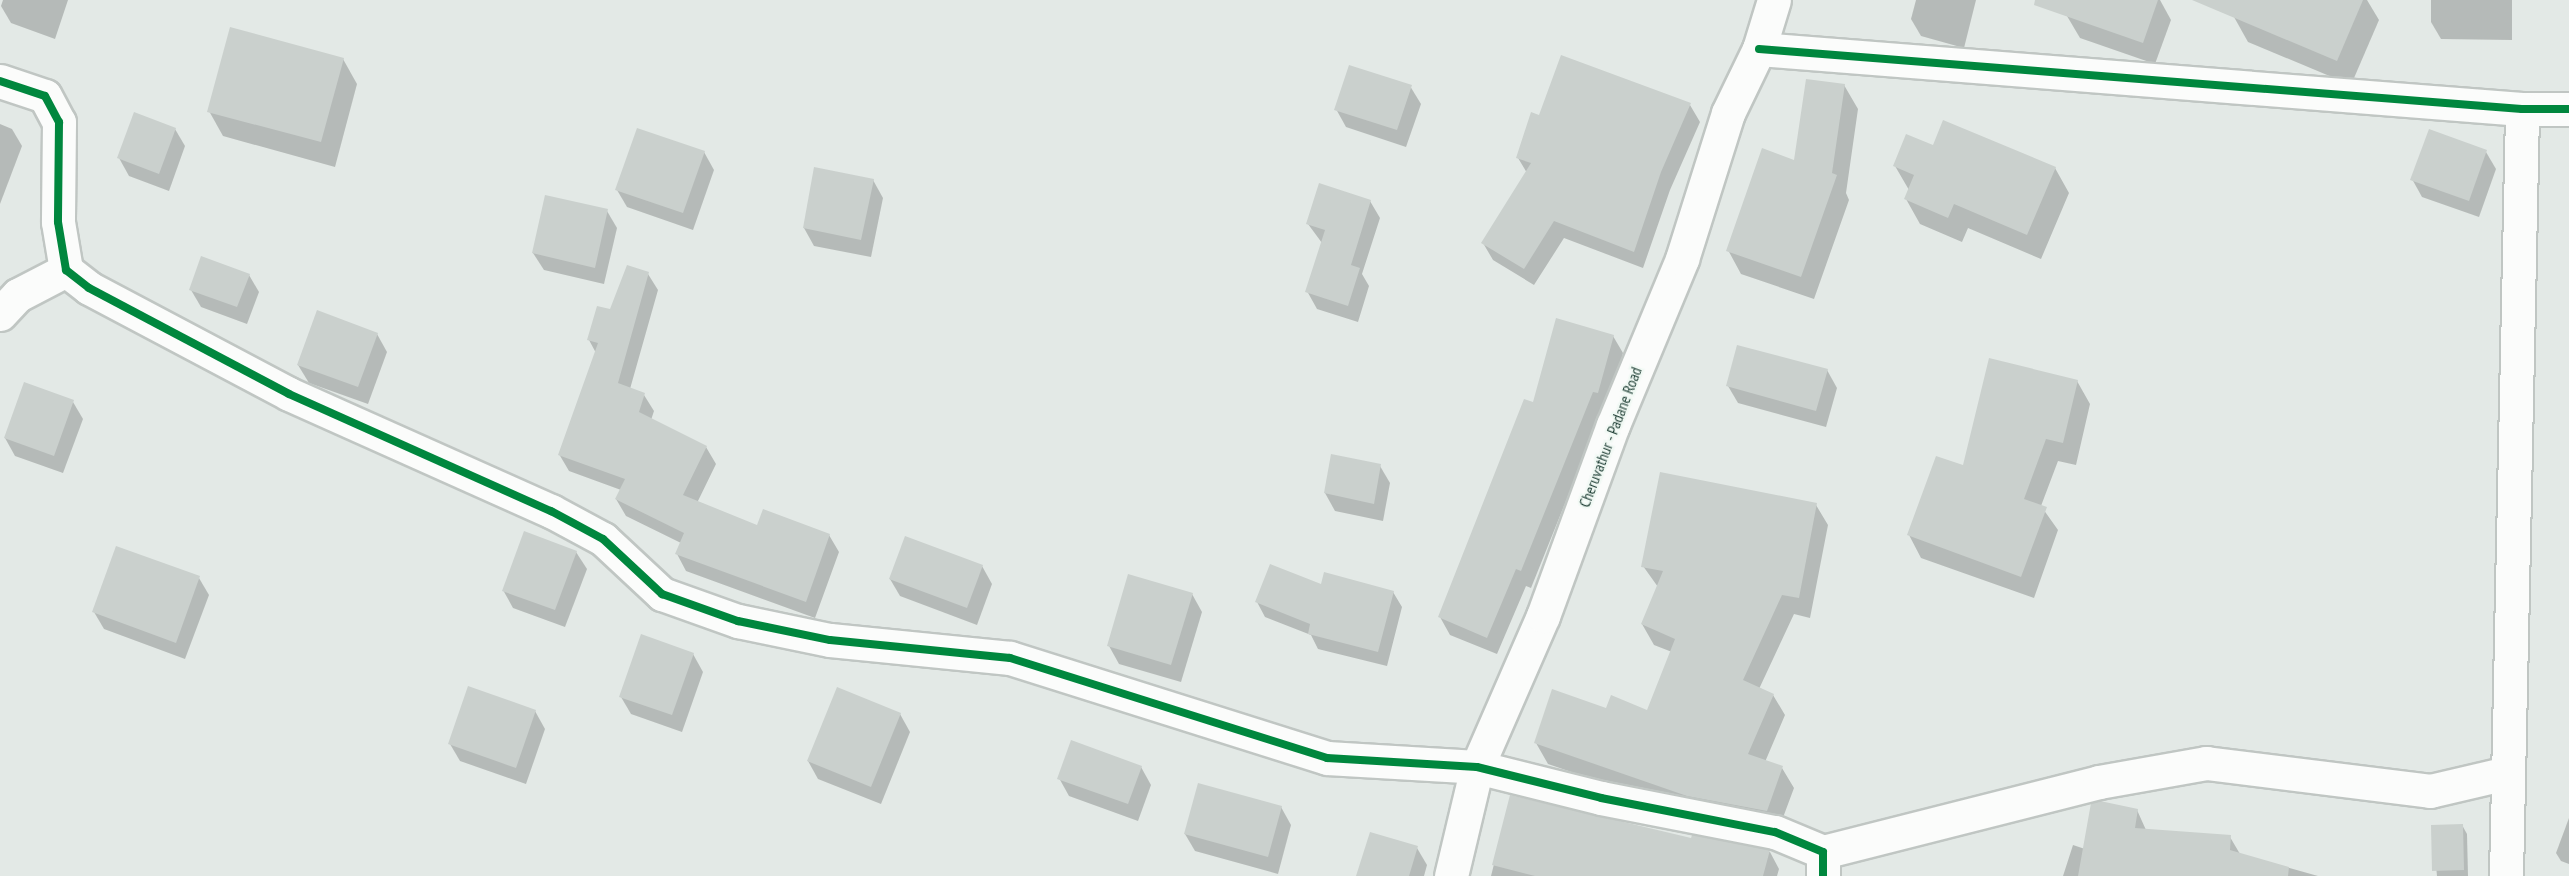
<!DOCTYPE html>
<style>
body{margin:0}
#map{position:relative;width:2569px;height:876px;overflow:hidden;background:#e3e9e6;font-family:"PT Sans Narrow",sans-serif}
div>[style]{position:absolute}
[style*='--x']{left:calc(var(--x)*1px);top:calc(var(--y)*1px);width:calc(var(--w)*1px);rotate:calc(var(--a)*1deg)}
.shadow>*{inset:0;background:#0003}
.building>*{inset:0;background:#cad0cd}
.roads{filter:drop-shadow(2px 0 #c0c6c3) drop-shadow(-2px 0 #c0c6c3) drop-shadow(0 2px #c0c6c3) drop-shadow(0 -2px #c0c6c3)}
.street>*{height:33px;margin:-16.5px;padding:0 16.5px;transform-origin:16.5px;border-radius:16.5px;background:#fbfcfb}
.secondary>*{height:33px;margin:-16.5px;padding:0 16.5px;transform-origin:16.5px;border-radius:16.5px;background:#fbfcfb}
.cycleway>*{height:8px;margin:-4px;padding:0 4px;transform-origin:4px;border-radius:4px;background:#00873e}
span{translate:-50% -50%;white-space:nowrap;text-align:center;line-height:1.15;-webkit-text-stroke:4.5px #f1f9f4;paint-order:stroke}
.street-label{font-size:16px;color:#1f3f35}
</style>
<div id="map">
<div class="shadow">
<div style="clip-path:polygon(3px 0,68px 0,55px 39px,11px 23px,1px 6px)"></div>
<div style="clip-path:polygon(1916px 0,1976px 0,1964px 48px,1921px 36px,1911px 19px)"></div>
<div style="clip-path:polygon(2073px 0,2160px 0,2171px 20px,2155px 64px,2080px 38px,2067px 16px)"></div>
<div style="clip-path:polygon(2241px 0,2367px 0,2379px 20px,2351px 85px,2248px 42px,2234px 17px)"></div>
<div style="clip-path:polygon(2431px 0,2512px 0,2512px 40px,2441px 39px,2431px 22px)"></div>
<div style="clip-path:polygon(343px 59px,357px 84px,335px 167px,223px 136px,209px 111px)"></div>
<div style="clip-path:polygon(1844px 85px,1858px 109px,1846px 193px,1849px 200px,1814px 299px,1741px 274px,1728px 250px,1796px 162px)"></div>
<div style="clip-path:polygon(1410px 86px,1421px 104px,1406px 147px,1346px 127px,1336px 109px)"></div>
<div style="clip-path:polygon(1690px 105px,1700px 122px,1670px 190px,1643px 268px,1564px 238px,1534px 285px,1493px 260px,1483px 243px,1527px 173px,1518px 158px,1540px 117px)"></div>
<div style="clip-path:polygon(0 124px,12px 129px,22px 146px,0 204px)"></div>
<div style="clip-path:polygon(175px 129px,185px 146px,169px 191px,129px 176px,119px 158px)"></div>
<div style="clip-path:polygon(1933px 147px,2055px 168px,2069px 193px,2041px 259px,1968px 228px,1962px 242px,1920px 224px,1906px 199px,1909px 190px,1895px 166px)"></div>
<div style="clip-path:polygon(704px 152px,714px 170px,693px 230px,627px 207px,617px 190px)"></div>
<div style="clip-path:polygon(2486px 152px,2496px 169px,2479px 217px,2422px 197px,2412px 179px)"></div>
<div style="clip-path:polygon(873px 180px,883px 198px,871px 257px,814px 246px,804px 228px)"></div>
<div style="clip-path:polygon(1370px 201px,1380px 218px,1362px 274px,1369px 286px,1358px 322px,1317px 309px,1307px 291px,1322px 243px,1308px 224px)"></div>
<div style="clip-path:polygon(607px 211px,617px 228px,604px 284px,544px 270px,533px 253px)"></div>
<div style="clip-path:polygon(648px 274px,658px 290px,630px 389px,644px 395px,654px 411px,651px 420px,706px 447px,716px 464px,697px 503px,758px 527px,829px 535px,839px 552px,815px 618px,686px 571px,677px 554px,681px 543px,626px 516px,616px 499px,621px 490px,569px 471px,559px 454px,596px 353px,589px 340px)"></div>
<div style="clip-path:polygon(249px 275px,259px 292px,247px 324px,201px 307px,191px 290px)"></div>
<div style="clip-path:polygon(377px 334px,387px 352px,368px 404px,309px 383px,298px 365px)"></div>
<div style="clip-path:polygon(1613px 336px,1623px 353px,1608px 410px,1603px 409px,1531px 588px,1526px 586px,1497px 654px,1450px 635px,1440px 617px,1534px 404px)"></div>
<div style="clip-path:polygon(1827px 370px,1837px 388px,1826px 427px,1738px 403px,1728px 386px)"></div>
<div style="clip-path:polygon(2077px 381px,2090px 404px,2076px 465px,2058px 461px,2041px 506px,2058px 530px,2034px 598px,1921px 558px,1909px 535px)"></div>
<div style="clip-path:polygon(73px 402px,83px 419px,63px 473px,15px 456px,5px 438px)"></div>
<div style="clip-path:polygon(1380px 466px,1390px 483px,1383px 521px,1335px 511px,1325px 493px)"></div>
<div style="clip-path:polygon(1816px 505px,1828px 525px,1810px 618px,1794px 614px,1759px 689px,1773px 695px,1785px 715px,1765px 762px,1782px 768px,1794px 788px,1778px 831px,1700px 816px,1548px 764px,1536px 743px,1607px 710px,1647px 712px,1672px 652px,1654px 645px,1642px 624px,1658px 587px,1643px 566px)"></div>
<div style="clip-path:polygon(576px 552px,587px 569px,565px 627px,513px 608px,503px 590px)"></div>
<div style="clip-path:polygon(982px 566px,992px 584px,977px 625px,900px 596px,890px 579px)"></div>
<div style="clip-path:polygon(199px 578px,209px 595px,185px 659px,104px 629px,94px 612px)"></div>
<div style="clip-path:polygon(1322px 586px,1393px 592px,1402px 607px,1387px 666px,1318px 649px,1311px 635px,1265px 617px,1257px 602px)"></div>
<div style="clip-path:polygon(1192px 594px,1202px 612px,1181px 682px,1119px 664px,1109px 646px)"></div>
<div style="clip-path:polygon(693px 654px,703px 672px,682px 732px,631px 714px,621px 697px)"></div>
<div style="clip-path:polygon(535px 711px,545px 729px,526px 784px,460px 761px,450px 744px)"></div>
<div style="clip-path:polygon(900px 714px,910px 732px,881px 804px,818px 779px,808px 761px)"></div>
<div style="clip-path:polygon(1141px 767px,1151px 785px,1138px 821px,1069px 796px,1059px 778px)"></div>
<div style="clip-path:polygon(1511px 797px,1692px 840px,1770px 852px,1779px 869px,1777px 876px,1491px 876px)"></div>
<div style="clip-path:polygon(1281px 807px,1291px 825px,1278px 874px,1195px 851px,1185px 834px)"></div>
<div style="clip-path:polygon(2137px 810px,2146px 830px,2230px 837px,2240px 854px,2318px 876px,2063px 876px,2073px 845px,2085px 849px)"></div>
<div style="clip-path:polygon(2569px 818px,2569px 864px,2561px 861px,2556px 853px)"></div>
<div style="clip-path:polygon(2462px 825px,2467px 834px,2468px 876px,2437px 876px,2432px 826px)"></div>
<div style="clip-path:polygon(1417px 848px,1427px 865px,1424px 876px,1358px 876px)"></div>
</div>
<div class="building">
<div style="clip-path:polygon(2035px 0,2158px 0,2143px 43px,2034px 5px)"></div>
<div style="clip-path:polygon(2192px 0,2363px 0,2337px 61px)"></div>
<div style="clip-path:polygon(230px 27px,344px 58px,321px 142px,207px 112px)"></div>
<div style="clip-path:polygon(1561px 55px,1691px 103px,1661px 172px,1634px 252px,1554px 221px,1524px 269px,1481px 243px,1531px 163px,1516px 158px,1531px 112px,1539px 115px)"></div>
<div style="clip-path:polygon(1349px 65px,1412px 85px,1397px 130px,1334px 110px)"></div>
<div style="clip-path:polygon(1806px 79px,1845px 84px,1832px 173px,1837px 175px,1801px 277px,1726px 251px,1762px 148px,1794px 160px)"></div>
<div style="clip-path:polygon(134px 112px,176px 128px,159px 174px,117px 158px)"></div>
<div style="clip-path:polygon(1943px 120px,2056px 167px,2027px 235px,1954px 204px,1948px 218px,1904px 199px,1914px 175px,1893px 166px,1906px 134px,1933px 145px)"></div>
<div style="clip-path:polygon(637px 128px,705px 151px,683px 213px,615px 190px)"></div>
<div style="clip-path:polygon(2429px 129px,2487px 150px,2469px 201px,2410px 180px)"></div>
<div style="clip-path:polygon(814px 167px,874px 179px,861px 240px,803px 228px)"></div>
<div style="clip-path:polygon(1319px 183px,1371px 200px,1351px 265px,1360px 268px,1348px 306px,1305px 292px,1325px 230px,1306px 224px)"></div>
<div style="clip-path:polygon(545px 195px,608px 209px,595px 268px,532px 253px)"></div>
<div style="clip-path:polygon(201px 256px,250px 274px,237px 307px,189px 290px)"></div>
<div style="clip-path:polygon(627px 265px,649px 272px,618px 383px,645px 393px,639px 412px,707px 446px,683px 495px,757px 525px,763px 509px,830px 534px,806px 602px,675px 554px,684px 533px,615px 499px,625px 479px,558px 455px,598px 343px,587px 340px,597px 306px,610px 309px)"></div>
<div style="clip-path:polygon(317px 310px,378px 333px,358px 387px,297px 365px)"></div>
<div style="clip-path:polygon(1556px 318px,1614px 335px,1598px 393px,1593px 392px,1521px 571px,1516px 569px,1487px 638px,1438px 617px,1524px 399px,1533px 402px)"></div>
<div style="clip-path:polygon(1737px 345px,1828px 369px,1816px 411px,1726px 386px)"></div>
<div style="clip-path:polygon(1989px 358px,2078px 380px,2063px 443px,2046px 439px,2024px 499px,2047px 507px,2021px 577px,1907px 535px,1936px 456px,1963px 465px)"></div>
<div style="clip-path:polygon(24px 382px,74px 400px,54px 456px,4px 438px)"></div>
<div style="clip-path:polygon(1331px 454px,1381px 464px,1374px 504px,1324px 493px)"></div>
<div style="clip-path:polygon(1660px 472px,1817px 503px,1799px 598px,1782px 595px,1743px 680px,1774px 694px,1748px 754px,1783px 766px,1767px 811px,1687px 796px,1534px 743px,1552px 689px,1606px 708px,1611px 695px,1647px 710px,1675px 639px,1641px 624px,1663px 571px,1641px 567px)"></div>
<div style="clip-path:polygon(524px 531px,577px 551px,555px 610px,502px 591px)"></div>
<div style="clip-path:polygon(905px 536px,983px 565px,967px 608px,889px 579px)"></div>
<div style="clip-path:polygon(116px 546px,200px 576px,176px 643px,92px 612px)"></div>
<div style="clip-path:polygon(1270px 564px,1321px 584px,1324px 572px,1394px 591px,1378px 652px,1308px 634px,1310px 624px,1255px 602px)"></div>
<div style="clip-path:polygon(1128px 574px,1193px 593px,1171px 665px,1107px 646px)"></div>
<div style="clip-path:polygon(641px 634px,694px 653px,672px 715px,619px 697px)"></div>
<div style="clip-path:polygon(468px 686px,536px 710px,516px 768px,448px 744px)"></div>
<div style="clip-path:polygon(837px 687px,901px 713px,871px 787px,807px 761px)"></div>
<div style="clip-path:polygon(1071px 740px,1142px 766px,1128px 804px,1057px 779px)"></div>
<div style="clip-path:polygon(1198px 783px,1282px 806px,1268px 857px,1184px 834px)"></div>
<div style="clip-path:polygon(1510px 795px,1691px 838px,1692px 835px,1770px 850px,1763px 876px,1535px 876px,1492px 865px)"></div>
<div style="clip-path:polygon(2100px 801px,2138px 809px,2135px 828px,2231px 835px,2230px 850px,2289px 867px,2288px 876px,2078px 876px,2091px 803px)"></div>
<div style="clip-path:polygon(2463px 824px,2464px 870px,2432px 871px,2431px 825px)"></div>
<div style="clip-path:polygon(1370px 832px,1418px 846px,1409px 876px,1356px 876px)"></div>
</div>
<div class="roads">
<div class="street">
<div style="--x:1759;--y:49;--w:765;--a:4.5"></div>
<div style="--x:2522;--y:109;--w:47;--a:0"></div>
<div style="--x:0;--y:81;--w:47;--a:18.4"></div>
<div style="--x:45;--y:96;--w:30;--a:62"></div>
<div style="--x:59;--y:122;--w:100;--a:90.6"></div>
<div style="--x:58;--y:222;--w:49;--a:80.5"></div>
<div style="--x:66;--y:270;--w:29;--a:38"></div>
<div style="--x:89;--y:288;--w:226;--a:27.9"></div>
<div style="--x:289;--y:394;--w:287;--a:24.1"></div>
<div style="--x:551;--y:511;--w:59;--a:28.3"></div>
<div style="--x:603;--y:539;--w:81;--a:43"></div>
<div style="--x:662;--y:594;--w:81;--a:19.6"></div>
<div style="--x:738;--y:621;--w:94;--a:11.7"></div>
<div style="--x:830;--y:640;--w:181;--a:5.7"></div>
<div style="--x:1010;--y:658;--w:332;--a:17.5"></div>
<div style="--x:1327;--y:758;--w:150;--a:3.4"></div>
<div style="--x:1477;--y:767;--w:128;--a:14"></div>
<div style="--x:1601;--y:798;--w:177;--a:11.1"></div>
<div style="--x:1775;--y:832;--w:52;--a:22.6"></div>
<div style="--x:1823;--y:852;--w:24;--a:90"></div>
<div style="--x:0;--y:314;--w:26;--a:-47"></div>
<div style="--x:18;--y:295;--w:54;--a:-27.5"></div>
<div style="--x:1823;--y:852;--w:285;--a:-14.2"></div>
<div style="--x:2099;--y:782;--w:109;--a:-10.1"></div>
<div style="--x:2206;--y:763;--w:226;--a:7.1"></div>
<div style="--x:2430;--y:791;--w:79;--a:-13.2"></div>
<div style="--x:2506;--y:876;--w:767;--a:-88.8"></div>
</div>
<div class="secondary">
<div style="--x:1451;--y:876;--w:112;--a:-76.6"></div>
<div style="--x:1477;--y:767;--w:165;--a:-66.4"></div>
<div style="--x:1543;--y:616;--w:203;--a:-69.9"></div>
<div style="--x:1613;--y:425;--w:180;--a:-67.4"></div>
<div style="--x:1682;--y:259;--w:153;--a:-72.5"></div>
<div style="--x:1728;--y:113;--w:71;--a:-64.2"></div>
<div style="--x:1759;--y:49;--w:51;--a:-73"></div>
</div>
</div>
<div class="cycleway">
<div style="--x:1759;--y:49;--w:765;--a:4.5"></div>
<div style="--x:2522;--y:109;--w:47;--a:0"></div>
<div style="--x:0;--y:81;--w:47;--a:18.4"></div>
<div style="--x:45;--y:96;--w:30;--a:62"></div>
<div style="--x:59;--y:122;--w:100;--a:90.6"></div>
<div style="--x:58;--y:222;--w:49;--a:80.5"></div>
<div style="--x:66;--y:270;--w:29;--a:38"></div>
<div style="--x:89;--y:288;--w:226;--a:27.9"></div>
<div style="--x:289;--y:394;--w:287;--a:24.1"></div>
<div style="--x:551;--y:511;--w:59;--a:28.3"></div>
<div style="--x:603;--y:539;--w:81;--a:43"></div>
<div style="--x:662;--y:594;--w:81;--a:19.6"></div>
<div style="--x:738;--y:621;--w:94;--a:11.7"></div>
<div style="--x:830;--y:640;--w:181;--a:5.7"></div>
<div style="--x:1010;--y:658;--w:332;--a:17.5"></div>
<div style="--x:1327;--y:758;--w:150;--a:3.4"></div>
<div style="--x:1477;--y:767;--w:128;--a:14"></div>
<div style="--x:1601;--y:798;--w:177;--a:11.1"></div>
<div style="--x:1775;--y:832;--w:52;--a:22.6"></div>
<div style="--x:1823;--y:852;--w:24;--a:90"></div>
</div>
<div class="street-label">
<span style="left:1610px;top:437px;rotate:-69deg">Cheruvathur - Padane Road</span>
</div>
</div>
